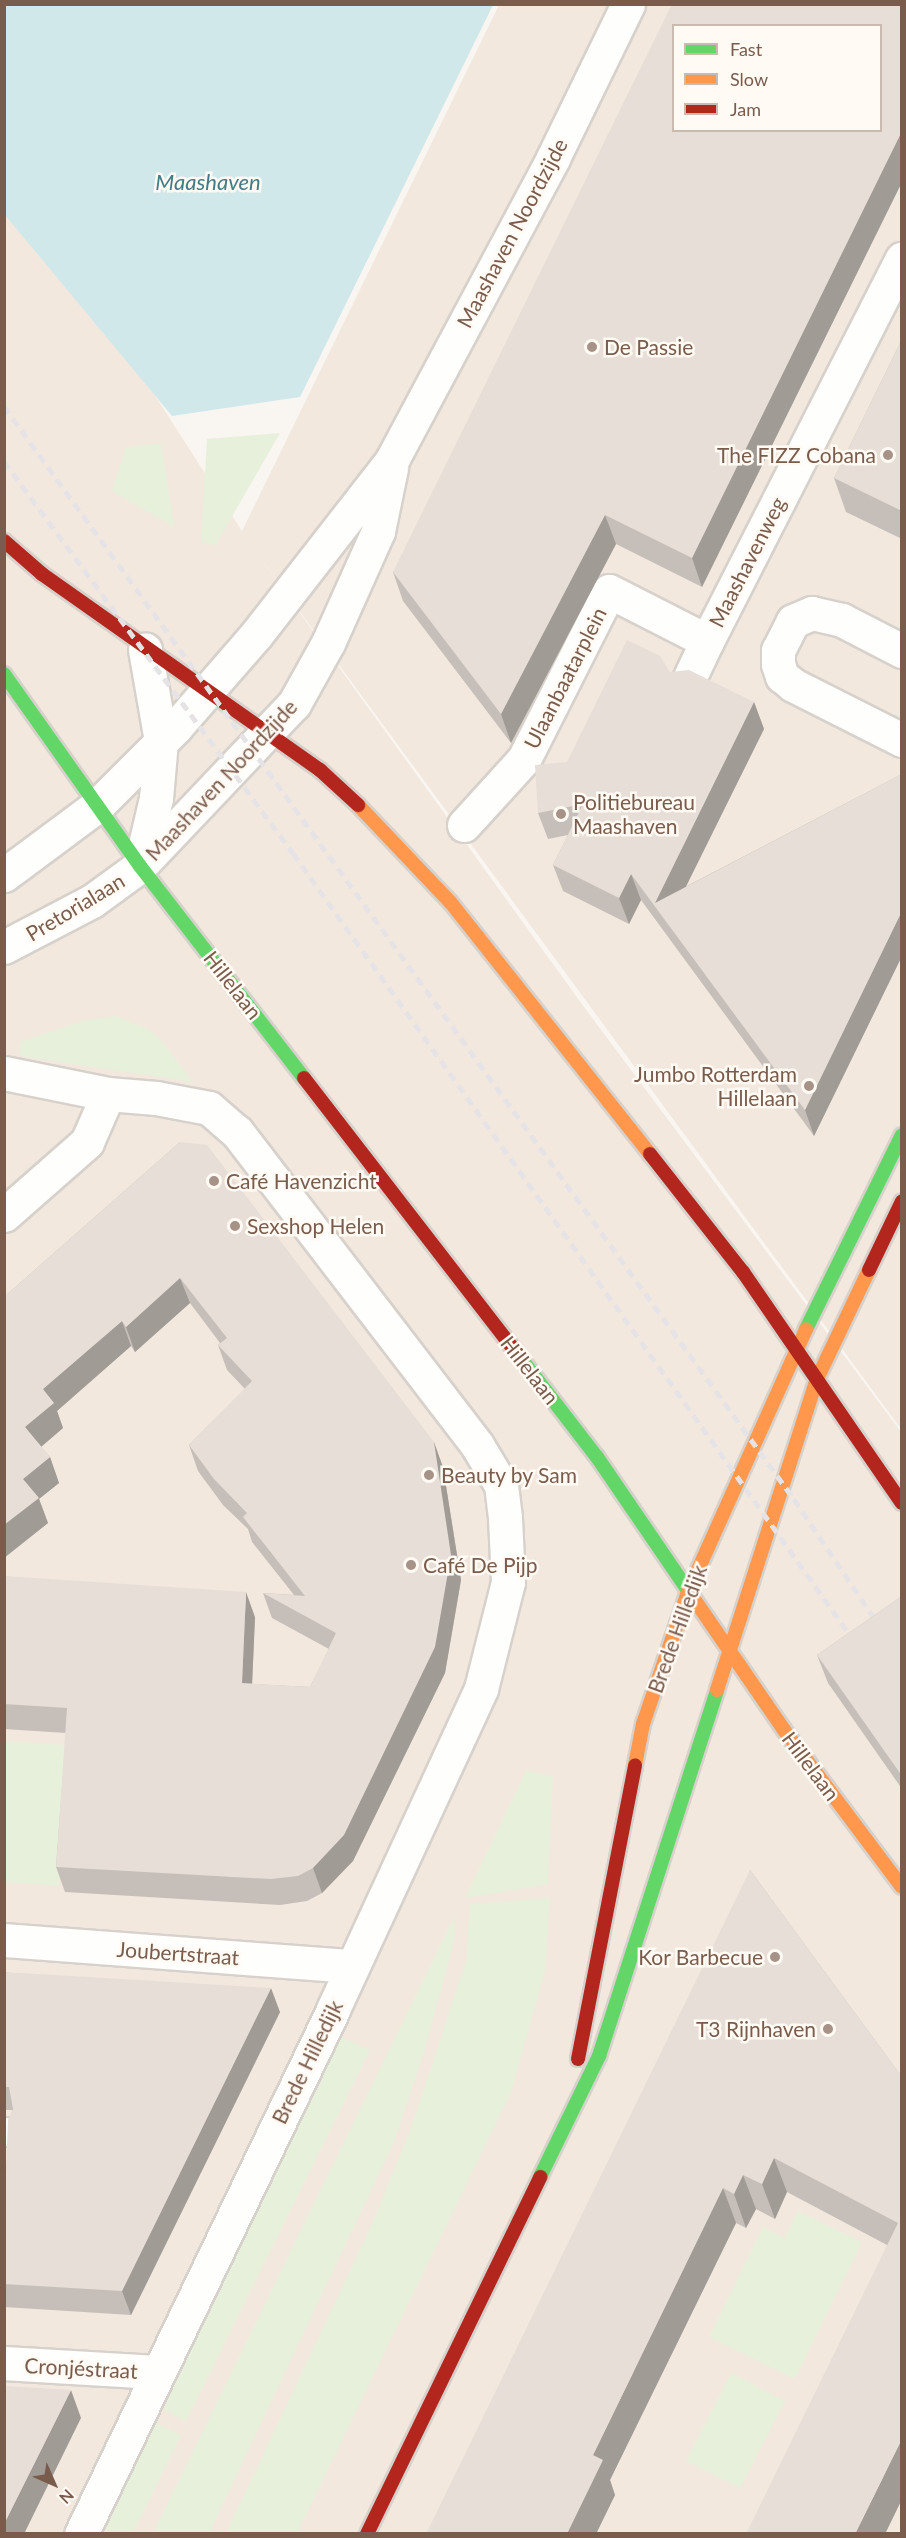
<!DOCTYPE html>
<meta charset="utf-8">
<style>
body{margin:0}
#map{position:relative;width:906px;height:2538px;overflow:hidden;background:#f9f5f0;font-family:Lato,sans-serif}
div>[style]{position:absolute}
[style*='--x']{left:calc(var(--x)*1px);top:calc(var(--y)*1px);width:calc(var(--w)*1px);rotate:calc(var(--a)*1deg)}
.residential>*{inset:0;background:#f2e8de}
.green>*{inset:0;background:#e7f0db}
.water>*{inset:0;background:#d0e8ea}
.roads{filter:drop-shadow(2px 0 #d7d1cb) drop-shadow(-2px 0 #d7d1cb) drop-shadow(0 2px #d7d1cb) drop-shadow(0 -2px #d7d1cb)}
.lane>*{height:28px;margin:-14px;padding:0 14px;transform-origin:14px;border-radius:14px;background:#fefefd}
.street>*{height:33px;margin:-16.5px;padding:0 16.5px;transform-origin:16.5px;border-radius:16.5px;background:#fefefd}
.fast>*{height:14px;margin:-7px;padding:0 7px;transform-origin:7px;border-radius:7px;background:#63d668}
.slow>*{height:14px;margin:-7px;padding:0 7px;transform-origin:7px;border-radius:7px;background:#ff974d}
.jam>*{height:14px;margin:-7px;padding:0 7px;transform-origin:7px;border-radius:7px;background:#b3261e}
.rail>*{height:4.5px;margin-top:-2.25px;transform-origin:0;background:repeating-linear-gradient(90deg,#e6e3e7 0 9px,transparent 0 15px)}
.wall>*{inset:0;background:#c6bfb9}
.shaded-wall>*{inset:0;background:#a19b96}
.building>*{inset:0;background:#e6ded7}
.dots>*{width:16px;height:16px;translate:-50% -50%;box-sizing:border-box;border:3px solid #fffaf3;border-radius:50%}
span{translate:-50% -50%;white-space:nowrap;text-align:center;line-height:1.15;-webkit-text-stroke:5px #fffaf3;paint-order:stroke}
.street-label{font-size:21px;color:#7a5c4d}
.poi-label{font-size:21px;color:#7a5c4d}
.left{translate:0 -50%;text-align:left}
.right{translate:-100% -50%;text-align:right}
.water-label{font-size:22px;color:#437c86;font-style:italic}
.frame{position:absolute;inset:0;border:6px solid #7a5c4d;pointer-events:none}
.legend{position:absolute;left:672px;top:24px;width:210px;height:108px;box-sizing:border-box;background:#fffaf3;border:2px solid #cabbb1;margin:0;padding:8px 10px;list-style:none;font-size:18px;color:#7a5c4d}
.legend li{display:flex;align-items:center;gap:12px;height:30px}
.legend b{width:30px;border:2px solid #cabbb1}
.north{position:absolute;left:24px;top:2454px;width:60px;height:60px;-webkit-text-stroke:4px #fffaf3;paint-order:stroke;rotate:135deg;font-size:16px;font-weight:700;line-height:24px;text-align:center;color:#7a5c4d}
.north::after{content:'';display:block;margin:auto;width:21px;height:27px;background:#7a5c4d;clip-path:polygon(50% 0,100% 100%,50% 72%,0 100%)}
</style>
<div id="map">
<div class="residential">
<div style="clip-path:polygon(evenodd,499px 5px,901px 5px,901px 1429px,256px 552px,581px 1003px,901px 1432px,901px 2533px,5px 2533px,4px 198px,116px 335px,242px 531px,499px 5px,674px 26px,880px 26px,880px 130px,674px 130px,674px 26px)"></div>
</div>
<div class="green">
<div style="clip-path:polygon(280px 433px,215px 546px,201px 541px,207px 439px)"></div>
<div style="clip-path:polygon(161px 443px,173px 518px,174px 527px,112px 491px,126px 447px)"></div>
<div style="clip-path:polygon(116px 1016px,148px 1029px,160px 1039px,193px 1082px,20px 1056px,20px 1042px,83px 1021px)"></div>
<div style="clip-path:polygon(4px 1741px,68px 1745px,59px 1886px,5px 1882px)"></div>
<div style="clip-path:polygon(526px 1771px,553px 1776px,548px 1884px,465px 1898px)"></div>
<div style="clip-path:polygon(550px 1898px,545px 1971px,511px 2092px,297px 2533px,226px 2533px,373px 2222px,411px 2128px,466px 1962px,470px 1904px)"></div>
<div style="clip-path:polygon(455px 1915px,454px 1942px,425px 2048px,393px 2144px,209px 2533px,153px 2533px)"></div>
<div style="clip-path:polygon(335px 2035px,370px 2050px,186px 2421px,157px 2406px)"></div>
<div style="clip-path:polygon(798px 2211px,862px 2242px,795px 2379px,709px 2337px,763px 2227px,785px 2238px)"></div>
<div style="clip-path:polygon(731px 2373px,785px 2401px,740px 2488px,686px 2461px)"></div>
<div style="clip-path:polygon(148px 2419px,181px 2435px,133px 2533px,92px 2534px)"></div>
</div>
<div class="water">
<div style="clip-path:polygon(4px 5px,493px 5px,300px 397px,172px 416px,5px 215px)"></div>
</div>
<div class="roads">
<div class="lane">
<div style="--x:4;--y:2132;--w:1;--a:0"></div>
</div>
<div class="street">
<div style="--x:707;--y:641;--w:429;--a:-63"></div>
<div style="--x:902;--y:651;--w:68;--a:-152.7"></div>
<div style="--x:842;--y:620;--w:31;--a:-167"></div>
<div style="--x:812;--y:613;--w:21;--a:157"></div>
<div style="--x:793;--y:621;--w:33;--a:117"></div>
<div style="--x:778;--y:650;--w:14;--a:90"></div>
<div style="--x:778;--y:664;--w:13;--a:72"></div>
<div style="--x:782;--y:676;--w:14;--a:39"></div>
<div style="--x:793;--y:685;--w:122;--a:26.8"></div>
<div style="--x:464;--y:825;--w:89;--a:-47.7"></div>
<div style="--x:524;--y:759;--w:188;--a:-63.2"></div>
<div style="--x:609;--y:591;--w:110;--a:27"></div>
<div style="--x:707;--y:641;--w:44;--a:115.4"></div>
<div style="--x:141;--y:862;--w:66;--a:-76.8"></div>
<div style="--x:156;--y:798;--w:57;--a:-85"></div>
<div style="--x:161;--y:741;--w:93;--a:-99.9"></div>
<div style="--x:4;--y:875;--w:116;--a:-36.6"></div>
<div style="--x:97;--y:806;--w:112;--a:-45"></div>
<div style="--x:176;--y:727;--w:122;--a:-49"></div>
<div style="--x:256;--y:635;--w:222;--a:-52.1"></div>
<div style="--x:392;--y:460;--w:342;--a:-61.9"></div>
<div style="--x:553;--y:158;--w:171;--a:-64"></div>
<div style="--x:4;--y:947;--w:99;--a:-27.6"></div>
<div style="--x:92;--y:901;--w:59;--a:-36.1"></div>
<div style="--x:140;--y:866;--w:224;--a:-46.5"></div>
<div style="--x:294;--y:704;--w:70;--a:-60.9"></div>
<div style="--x:328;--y:643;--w:123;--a:-65.9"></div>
<div style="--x:378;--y:531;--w:64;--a:-78.3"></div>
<div style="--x:4;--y:1073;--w:106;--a:11.4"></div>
<div style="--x:108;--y:1094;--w:48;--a:4.8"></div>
<div style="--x:156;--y:1098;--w:54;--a:10.7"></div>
<div style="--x:209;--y:1108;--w:37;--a:41"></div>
<div style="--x:237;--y:1132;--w:394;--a:52.5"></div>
<div style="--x:477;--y:1445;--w:47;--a:59"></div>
<div style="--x:501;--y:1485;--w:33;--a:83"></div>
<div style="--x:505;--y:1518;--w:64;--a:87.3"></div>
<div style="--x:508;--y:1582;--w:110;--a:104.2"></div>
<div style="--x:481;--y:1689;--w:353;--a:114.8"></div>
<div style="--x:333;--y:2010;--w:581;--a:115.68"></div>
<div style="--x:4;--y:1215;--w:111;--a:-41.3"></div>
<div style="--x:87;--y:1142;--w:52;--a:-66.4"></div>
<div style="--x:4;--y:1940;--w:349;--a:4.3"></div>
<div style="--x:4;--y:2363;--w:153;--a:3.4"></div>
</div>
<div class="fast">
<div style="--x:4;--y:674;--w:235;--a:54.7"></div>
<div style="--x:140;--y:866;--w:268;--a:52.3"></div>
<div style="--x:806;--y:1329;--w:216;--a:-63.7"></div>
<div style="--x:516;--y:1352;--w:133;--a:52.4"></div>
<div style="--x:597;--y:1457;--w:172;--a:55.7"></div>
<div style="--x:540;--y:2177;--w:135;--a:-64"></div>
<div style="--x:599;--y:2056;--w:385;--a:-72.1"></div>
</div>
<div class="slow">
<div style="--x:358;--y:805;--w:135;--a:46.5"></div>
<div style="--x:451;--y:903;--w:320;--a:51.6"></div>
<div style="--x:694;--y:1599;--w:159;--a:55.5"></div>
<div style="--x:784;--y:1730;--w:196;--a:53.1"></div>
<div style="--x:717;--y:1690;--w:327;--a:-72.2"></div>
<div style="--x:817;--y:1379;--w:121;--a:-64.5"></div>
<div style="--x:635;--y:1765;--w:42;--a:-79"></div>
<div style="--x:643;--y:1724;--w:139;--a:-71.2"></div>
<div style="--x:688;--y:1592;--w:288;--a:-65.8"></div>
</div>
<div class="jam">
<div style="--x:4;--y:541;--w:50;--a:41"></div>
<div style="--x:42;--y:574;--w:340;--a:35.2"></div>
<div style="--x:320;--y:770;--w:52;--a:42.6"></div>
<div style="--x:304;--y:1078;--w:346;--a:52.3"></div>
<div style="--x:650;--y:1154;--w:150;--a:51.8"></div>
<div style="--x:743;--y:1272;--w:280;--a:55.5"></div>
<div style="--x:869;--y:1270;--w:76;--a:-64.4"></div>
<div style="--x:578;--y:2059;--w:299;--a:-79"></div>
<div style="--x:367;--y:2534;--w:397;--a:-64.1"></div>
</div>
</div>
<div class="rail">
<div style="--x:4;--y:406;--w:1349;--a:54.14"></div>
<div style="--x:794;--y:1499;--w:193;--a:56"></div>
<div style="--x:4;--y:461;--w:487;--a:53.6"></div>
<div style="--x:293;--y:853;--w:974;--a:54.53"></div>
</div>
<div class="wall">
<div style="clip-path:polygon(902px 4px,902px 182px,702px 587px,616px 544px,511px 743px,403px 601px,393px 572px)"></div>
<div style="clip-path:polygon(902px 339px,902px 539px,846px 512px,834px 478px)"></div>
<div style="clip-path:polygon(754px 702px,764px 729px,685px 887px,902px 774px,902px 956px,814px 1136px,641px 900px,629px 924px,563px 891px,553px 865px,568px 835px,548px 839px,538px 813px,567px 762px)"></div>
<div style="clip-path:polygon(180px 1142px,443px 1467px,461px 1580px,445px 1673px,353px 1861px,322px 1893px,307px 1901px,280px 1905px,65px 1892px,56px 1867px,66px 1733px,4px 1729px,4px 1576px,255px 1617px,252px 1684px,310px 1687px,329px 1649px,272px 1618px,263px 1593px,294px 1595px,252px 1542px,248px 1529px,223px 1505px,198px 1471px,189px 1445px,245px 1389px,227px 1370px,218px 1345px,220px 1343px,190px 1303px,135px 1352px,131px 1346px,57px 1411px,63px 1428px,41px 1447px,50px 1457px,59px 1483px,39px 1499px,48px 1523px,4px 1558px,4px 1297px)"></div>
<div style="clip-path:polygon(902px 1596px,902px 1789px,828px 1683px,817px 1655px)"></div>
<div style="clip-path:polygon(750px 1870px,902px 2077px,902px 2499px,885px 2534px,887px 2245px,787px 2192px,775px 2219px,756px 2209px,746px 2228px,736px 2223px,610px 2480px,615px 2495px,596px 2534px)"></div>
<div style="clip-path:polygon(4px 1972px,280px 2012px,131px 2315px,4px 2307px,4px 2172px,6px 2172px,12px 2110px,4px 2110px)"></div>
</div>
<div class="shaded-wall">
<div style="clip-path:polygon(902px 131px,902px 182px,702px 587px,692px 558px)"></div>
<div style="clip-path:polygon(605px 515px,616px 544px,511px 743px,501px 714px)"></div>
<div style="clip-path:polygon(754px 702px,764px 729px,668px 923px,655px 903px)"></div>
<div style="clip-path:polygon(631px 874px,641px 900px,629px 924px,619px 898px)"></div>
<div style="clip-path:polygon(902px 911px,902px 956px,814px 1136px,805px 1110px)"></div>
<div style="clip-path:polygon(180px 1278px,190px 1303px,135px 1352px,126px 1327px)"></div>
<div style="clip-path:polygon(122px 1321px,131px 1346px,57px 1411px,63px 1428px,35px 1452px,25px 1427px,43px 1389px)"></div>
<div style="clip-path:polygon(434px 1442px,443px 1467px,461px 1580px,445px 1673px,353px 1861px,322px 1893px,313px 1868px)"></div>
<div style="clip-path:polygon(50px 1457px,59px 1483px,39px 1499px,48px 1523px,4px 1558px,4px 1525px,23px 1479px)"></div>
<div style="clip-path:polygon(246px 1592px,255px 1617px,251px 1709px,242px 1683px)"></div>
<div style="clip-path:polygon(271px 1988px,280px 2012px,131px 2315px,122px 2291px)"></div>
<div style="clip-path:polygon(774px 2158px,787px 2192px,775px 2219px,762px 2184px)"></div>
<div style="clip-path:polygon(743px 2175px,756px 2209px,746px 2228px,734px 2194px)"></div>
<div style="clip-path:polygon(723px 2188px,736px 2223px,610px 2480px,615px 2495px,596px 2534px,567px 2534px,593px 2455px)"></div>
<div style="clip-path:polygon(71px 2390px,81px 2418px,24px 2534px,4px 2534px,4px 2524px)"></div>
<div style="clip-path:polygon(902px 2439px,902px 2499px,885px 2534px,855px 2534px)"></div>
</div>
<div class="building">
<div style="clip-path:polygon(evenodd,672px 4px,902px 4px,902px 131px,692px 558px,605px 515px,501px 714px,393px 572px,672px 4px,674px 26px,880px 26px,880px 130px,674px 130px,674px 26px)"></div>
<div style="clip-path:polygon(902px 339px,902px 511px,834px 478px)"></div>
<div style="clip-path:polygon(627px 640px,660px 656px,670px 672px,689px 670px,754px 702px,655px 903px,902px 774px,902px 911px,805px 1110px,631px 874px,619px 898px,553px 865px,583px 804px,538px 813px,535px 765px,567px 762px)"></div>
<div style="clip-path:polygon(180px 1142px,207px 1145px,434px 1442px,451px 1555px,435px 1647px,344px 1835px,313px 1868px,298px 1876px,271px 1879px,56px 1867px,67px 1708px,4px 1704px,4px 1576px,246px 1592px,242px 1683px,310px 1687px,336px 1633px,263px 1593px,305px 1596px,243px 1517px,247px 1513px,214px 1479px,189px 1445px,252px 1381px,218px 1345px,227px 1338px,180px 1278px,126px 1327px,122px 1321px,43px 1389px,54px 1403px,25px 1427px,50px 1457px,23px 1479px,39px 1498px,4px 1525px,4px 1297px)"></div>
<div style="clip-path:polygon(902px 1596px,902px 1776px,817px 1655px)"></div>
<div style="clip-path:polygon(750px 1870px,902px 2077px,902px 2439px,855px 2534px,746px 2534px,898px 2223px,774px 2158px,762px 2184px,743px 2175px,734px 2194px,723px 2188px,593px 2455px,603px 2460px,567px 2534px,426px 2534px)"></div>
<div style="clip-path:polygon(4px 1972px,271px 1988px,122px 2291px,4px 2284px,4px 2172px,6px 2172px,8px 2120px,13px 2109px,9px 2087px,4px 2087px)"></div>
<div style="clip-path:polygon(4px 2386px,71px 2390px,4px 2524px)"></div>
</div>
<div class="dots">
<div style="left:592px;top:347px;background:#a69286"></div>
<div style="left:888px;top:455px;background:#a69286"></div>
<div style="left:561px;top:814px;background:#a69286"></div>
<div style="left:809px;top:1086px;background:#a69286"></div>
<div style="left:214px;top:1181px;background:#a69286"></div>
<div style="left:235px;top:1226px;background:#a69286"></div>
<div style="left:429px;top:1475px;background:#a69286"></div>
<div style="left:411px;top:1565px;background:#a69286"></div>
<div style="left:775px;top:1957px;background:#a69286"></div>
<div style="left:828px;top:2029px;background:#a69286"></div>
</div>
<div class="street-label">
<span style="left:512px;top:233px;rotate:-62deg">Maashaven Noordzijde</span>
<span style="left:747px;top:562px;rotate:-63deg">Maashavenweg</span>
<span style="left:565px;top:678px;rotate:-63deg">Ulaanbaatarplein</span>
<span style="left:221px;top:780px;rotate:-47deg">Maashaven Noordzijde</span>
<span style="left:75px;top:907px;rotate:-31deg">Pretorialaan</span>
<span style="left:233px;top:985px;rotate:52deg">Hillelaan</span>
<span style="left:530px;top:1370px;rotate:52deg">Hillelaan</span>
<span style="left:677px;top:1629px;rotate:-70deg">Brede Hilledijk</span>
<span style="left:811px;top:1766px;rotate:53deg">Hillelaan</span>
<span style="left:178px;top:1953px;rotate:4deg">Joubertstraat</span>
<span style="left:307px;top:2062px;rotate:-64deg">Brede Hilledijk</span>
<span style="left:81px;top:2368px;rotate:3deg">Cronjéstraat</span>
</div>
<div class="poi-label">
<span class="left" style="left:604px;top:347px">De Passie</span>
<span class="right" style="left:876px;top:455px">The FIZZ Cobana</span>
<span class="left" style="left:573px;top:814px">Politiebureau<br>Maashaven</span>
<span class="right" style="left:797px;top:1086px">Jumbo Rotterdam<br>Hillelaan</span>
<span class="left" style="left:226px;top:1181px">Café Havenzicht</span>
<span class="left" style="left:247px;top:1226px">Sexshop Helen</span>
<span class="left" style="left:441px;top:1475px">Beauty by Sam</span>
<span class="left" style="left:423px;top:1565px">Café De Pijp</span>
<span class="right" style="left:763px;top:1957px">Kor Barbecue</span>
<span class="right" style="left:816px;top:2029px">T3 Rijnhaven</span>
</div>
<div class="water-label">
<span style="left:208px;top:182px">Maashaven</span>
</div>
<div class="frame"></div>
<ul class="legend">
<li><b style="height:8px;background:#63d668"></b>Fast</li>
<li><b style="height:8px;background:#ff974d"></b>Slow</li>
<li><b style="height:8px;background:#b3261e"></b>Jam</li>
</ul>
<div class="north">N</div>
</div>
